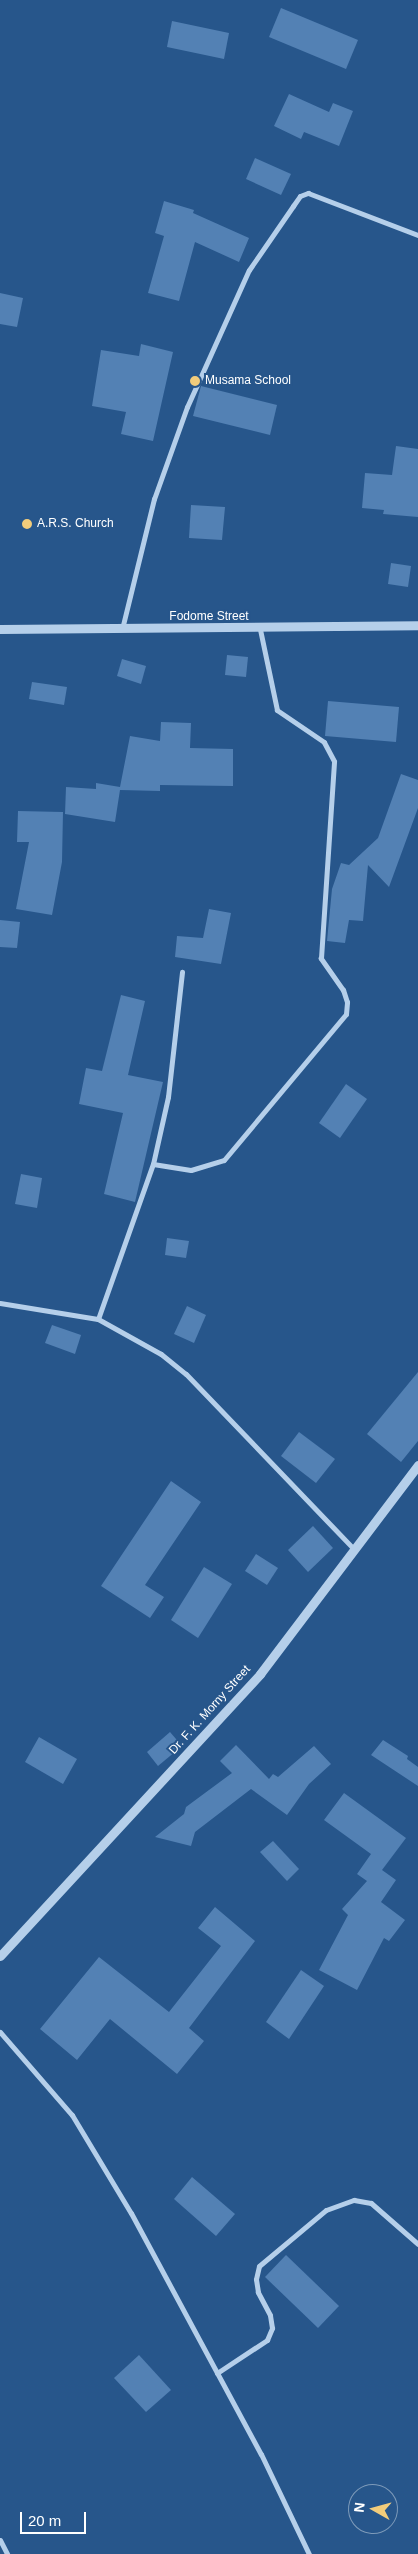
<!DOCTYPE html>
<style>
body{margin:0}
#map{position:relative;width:418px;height:2554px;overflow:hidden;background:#27568b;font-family:Arial,sans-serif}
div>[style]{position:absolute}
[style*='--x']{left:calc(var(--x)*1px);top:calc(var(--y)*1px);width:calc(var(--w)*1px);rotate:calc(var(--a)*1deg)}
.building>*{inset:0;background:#5381b4}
.minor>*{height:5px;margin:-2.5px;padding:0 2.5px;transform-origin:2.5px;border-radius:2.5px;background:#b5cfea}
.tertiary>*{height:9px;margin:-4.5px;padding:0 4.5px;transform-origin:4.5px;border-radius:4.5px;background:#b5cfea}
.dots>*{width:14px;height:14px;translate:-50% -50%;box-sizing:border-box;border:2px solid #27568b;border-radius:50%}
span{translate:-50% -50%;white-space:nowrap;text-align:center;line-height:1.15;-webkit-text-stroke:4px #27568b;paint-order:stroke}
.poi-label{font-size:12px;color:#fff}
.left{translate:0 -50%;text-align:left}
.street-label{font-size:12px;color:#fff}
.north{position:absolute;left:348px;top:2484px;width:50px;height:50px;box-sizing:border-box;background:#27568b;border:1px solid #7d9ab9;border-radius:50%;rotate:277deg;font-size:14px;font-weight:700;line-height:20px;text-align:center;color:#fff}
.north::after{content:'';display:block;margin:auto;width:18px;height:22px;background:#f2cc7b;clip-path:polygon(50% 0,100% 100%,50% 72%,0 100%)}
.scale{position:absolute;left:20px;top:2512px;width:66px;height:22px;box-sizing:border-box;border:2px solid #fff;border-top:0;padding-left:6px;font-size:15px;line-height:18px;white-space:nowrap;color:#fff;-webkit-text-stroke:4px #27568b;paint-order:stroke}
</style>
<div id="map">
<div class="building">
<div style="clip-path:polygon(281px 8px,358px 40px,346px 69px,269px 37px)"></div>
<div style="clip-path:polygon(172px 21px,229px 33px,224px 59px,167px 47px)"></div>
<div style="clip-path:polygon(289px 94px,329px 112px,333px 103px,353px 111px,339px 146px,304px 132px,301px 139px,274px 126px)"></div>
<div style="clip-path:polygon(255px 158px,291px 174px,281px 195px,246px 179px)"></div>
<div style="clip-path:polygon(164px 201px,194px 210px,193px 213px,249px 238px,239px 262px,195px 242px,179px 301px,148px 293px,164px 236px,155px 233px)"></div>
<div style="clip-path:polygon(0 293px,23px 298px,17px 327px,0 324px)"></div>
<div style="clip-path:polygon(141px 344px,173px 352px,153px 441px,121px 434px,126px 412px,92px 406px,101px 350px,139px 356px)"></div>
<div style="clip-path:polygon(201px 386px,277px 405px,270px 435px,193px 416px)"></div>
<div style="clip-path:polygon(396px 446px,418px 449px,418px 517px,383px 514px,384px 510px,362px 508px,365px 473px,392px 475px)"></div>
<div style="clip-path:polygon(191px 505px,225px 507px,222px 540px,189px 538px)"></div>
<div style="clip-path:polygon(391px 563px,411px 566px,408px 587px,388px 584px)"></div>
<div style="clip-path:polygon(227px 655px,248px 657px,246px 677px,225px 675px)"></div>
<div style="clip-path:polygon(122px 659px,146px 666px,141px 684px,117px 676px)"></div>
<div style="clip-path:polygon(32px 682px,67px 687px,64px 705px,29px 699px)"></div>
<div style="clip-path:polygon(328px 701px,399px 707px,396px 742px,325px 736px)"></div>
<div style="clip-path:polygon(161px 722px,191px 723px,190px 748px,233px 749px,233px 786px,160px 785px,160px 791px,120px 790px,115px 822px,65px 814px,66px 787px,96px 789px,96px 783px,120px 787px,130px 736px,160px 741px)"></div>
<div style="clip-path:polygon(401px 774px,418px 780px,418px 808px,389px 887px,368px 865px,363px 921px,349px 920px,345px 943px,327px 941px,332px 889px,341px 863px,349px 865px,378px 838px)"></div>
<div style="clip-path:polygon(18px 811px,63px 812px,62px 862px,52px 915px,16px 909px,29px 842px,17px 842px)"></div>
<div style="clip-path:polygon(209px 909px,231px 913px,221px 964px,175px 957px,177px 936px,203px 938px)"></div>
<div style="clip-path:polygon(0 920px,20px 922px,17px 948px,0 947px)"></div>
<div style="clip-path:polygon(121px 995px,145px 1001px,128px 1075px,163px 1082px,135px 1202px,104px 1194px,123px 1113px,79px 1104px,86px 1068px,102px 1071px)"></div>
<div style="clip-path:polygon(346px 1084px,367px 1099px,340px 1138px,319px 1123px)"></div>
<div style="clip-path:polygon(21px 1174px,42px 1178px,37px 1208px,15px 1204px)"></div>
<div style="clip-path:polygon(167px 1238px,189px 1241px,186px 1258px,165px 1255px)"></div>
<div style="clip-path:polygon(187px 1306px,206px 1315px,194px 1343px,174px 1334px)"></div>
<div style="clip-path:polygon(52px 1325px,81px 1335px,75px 1354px,45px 1343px)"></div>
<div style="clip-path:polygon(418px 1372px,418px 1441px,401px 1462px,367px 1434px)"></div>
<div style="clip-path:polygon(299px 1432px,335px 1459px,316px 1483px,281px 1456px)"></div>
<div style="clip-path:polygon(171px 1481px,201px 1502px,145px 1585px,164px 1597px,150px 1618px,101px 1586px)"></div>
<div style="clip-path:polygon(313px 1526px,333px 1548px,308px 1572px,288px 1550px)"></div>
<div style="clip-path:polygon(256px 1554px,278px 1568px,267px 1585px,245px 1571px)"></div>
<div style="clip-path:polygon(204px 1567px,232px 1584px,198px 1638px,171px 1620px)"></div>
<div style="clip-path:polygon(170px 1732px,182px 1746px,158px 1766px,147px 1752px)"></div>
<div style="clip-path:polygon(39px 1737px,77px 1759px,63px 1784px,25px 1762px)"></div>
<div style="clip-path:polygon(383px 1740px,408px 1756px,407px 1759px,418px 1767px,418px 1786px,371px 1755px)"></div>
<div style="clip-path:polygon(236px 1745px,269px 1779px,273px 1774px,278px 1777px,314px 1746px,331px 1764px,309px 1784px,287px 1815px,251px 1789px,195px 1832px,191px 1846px,155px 1837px,184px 1814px,186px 1807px,232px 1773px,220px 1761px)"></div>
<div style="clip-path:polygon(344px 1793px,406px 1838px,382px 1870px,396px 1880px,381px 1902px,405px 1920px,389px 1941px,384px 1938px,357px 1990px,319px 1970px,348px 1915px,342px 1909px,367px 1881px,357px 1874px,371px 1854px,324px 1820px)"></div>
<div style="clip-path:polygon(273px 1841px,299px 1869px,287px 1881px,260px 1852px)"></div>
<div style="clip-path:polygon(215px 1907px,255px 1941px,189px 2028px,204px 2041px,177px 2074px,110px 2019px,77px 2060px,40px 2029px,99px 1957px,169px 2012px,221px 1946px,198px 1928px)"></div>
<div style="clip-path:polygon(301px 1970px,324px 1986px,289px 2039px,266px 2022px)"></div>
<div style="clip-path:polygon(192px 2177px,235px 2214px,216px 2236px,174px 2199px)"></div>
<div style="clip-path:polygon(286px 2255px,339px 2306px,318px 2328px,265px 2277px)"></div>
<div style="clip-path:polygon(139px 2355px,171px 2390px,146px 2412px,114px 2378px)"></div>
</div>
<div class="minor">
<div style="--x:122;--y:629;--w:134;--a:-76.2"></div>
<div style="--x:154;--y:499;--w:98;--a:-70.3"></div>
<div style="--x:187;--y:407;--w:150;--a:-65.7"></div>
<div style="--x:249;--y:270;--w:78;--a:-55.5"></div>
<div style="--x:293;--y:206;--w:12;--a:-55"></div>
<div style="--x:300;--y:196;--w:9;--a:-21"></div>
<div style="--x:308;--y:193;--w:118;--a:20.9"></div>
<div style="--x:153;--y:1164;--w:38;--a:9"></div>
<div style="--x:191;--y:1170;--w:34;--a:-17"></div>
<div style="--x:224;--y:1160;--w:190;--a:-50.1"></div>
<div style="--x:346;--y:1014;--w:12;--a:-85"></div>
<div style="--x:347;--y:1002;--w:13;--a:-108"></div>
<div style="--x:343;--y:990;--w:39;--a:-125"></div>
<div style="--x:321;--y:958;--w:197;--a:-86.2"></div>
<div style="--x:334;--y:761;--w:21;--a:-118"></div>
<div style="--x:324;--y:742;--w:57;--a:-145.8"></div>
<div style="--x:277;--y:710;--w:83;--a:-101.9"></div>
<div style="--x:0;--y:1303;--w:99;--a:9.3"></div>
<div style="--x:98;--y:1319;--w:72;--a:29.1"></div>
<div style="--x:161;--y:1354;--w:32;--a:39"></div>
<div style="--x:186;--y:1374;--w:243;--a:46.2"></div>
<div style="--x:98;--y:1319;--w:164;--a:-70.5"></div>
<div style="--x:153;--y:1164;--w:69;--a:-77.4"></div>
<div style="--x:168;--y:1097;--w:126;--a:-83.6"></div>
<div style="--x:0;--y:2032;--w:110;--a:49.1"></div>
<div style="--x:72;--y:2115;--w:114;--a:59"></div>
<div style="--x:131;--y:2213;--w:274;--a:61.7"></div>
<div style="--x:261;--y:2454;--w:111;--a:64.4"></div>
<div style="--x:217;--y:2373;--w:60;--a:-33.4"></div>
<div style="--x:267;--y:2340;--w:13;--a:-67"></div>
<div style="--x:272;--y:2328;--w:13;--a:-99"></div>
<div style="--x:270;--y:2315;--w:26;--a:-118"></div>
<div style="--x:258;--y:2292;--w:13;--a:-99"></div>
<div style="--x:256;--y:2279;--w:13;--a:-77"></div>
<div style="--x:259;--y:2266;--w:87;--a:-39.9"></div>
<div style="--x:326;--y:2210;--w:30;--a:-20"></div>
<div style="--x:354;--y:2200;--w:17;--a:10"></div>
<div style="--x:371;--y:2203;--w:62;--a:41.1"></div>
<div style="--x:0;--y:2540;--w:16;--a:63"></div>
</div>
<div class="tertiary">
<div style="--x:0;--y:629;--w:418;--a:-0.5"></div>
<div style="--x:0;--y:1956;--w:384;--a:-47.3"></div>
<div style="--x:260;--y:1674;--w:262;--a:-52.9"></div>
</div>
<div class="dots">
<div style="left:195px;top:381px;background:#f2cc7b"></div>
<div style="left:27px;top:524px;background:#f2cc7b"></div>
</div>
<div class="poi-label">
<span class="left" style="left:205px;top:381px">Musama School</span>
<span class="left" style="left:37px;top:524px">A.R.S. Church</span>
</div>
<div class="street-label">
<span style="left:209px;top:617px">Fodome Street</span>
<span style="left:210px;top:1710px;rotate:-48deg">Dr. F. K. Morny Street</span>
</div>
<div class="north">N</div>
<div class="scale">20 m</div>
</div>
